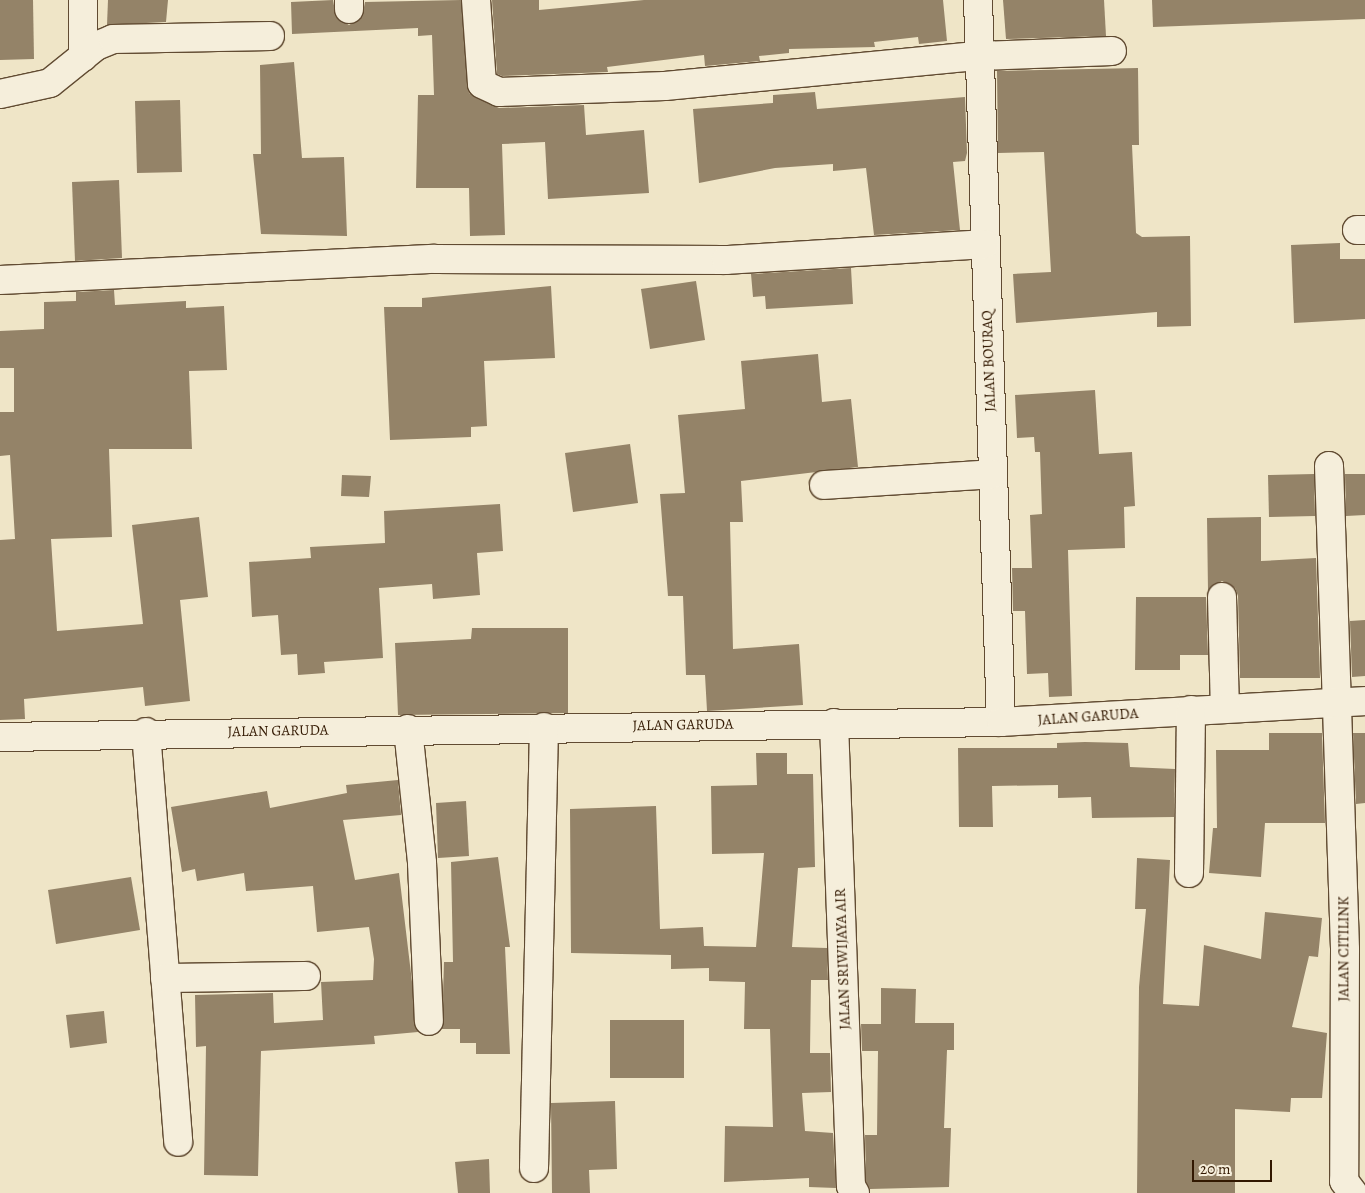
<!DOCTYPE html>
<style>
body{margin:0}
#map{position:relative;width:1365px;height:1193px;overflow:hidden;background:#efe5c7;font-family:Alegreya,serif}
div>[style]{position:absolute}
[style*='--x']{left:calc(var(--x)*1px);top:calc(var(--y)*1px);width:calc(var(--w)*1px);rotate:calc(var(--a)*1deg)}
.building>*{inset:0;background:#948368}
.roads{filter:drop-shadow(1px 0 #614b32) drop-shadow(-1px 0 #614b32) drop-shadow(0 1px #614b32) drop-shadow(0 -1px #614b32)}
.minor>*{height:28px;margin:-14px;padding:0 14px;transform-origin:14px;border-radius:14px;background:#f5eedb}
span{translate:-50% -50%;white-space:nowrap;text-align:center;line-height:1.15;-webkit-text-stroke:4px #f5eedb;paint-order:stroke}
.street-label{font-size:15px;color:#321801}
.scale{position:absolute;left:1192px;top:1160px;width:80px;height:22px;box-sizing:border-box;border:2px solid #321801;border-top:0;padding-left:6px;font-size:15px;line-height:18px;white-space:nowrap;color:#321801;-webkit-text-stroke:4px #f5eedb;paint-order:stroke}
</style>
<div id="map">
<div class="building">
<div style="clip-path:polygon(0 0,33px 0,34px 59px,0 60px)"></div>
<div style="clip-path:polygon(108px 0,168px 0,166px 22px,107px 25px)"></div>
<div style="clip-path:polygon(333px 0,336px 17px,349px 25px,362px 17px,365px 2px,461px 0,469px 93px,499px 108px,584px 105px,586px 135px,644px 130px,649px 193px,548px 199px,545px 142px,502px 144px,505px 235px,470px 236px,469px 188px,416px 188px,418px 95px,434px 95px,432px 35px,418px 36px,418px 28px,292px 34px,291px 2px)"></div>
<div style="clip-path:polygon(492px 0,539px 0,539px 10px,644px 0,943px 0,947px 41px,919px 44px,918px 37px,874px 42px,875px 47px,789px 49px,789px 53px,759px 56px,760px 61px,705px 66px,704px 55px,607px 67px,608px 72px,502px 76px,497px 74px)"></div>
<div style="clip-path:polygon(1003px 0,1104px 0,1106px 36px,1006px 39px)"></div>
<div style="clip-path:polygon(1152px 0,1365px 0,1365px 19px,1153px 27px)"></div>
<div style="clip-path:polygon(294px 62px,302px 158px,344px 157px,347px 236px,261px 234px,253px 154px,261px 154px,260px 65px)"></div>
<div style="clip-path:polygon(1138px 68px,1139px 145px,1132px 145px,1136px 233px,1142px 237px,1190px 236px,1191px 326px,1157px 327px,1157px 312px,1016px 323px,1013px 274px,1051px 272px,1044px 152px,998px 153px,997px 71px)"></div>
<div style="clip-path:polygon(815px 92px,817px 109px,965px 97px,967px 153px,965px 161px,953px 162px,960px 230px,874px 235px,866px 168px,833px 171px,833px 164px,775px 168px,699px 183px,693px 109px,773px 103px,773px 95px)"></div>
<div style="clip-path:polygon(180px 100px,182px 172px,137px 173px,135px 101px)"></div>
<div style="clip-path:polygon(119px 180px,122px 258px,75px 261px,72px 182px)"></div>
<div style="clip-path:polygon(1340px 243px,1340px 259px,1365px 259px,1365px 319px,1294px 323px,1291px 245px)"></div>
<div style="clip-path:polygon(851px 268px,853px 304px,766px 309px,765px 296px,753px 297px,751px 274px)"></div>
<div style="clip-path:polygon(696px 281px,705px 340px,650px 349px,641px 289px)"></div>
<div style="clip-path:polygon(551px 286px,555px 358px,484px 361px,487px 426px,471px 427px,471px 437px,390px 440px,384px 307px,422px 307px,422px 298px)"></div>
<div style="clip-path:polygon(114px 290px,115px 305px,186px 301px,186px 308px,224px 306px,227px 370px,189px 371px,192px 449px,109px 449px,112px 537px,51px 539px,57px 631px,143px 624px,132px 525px,199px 517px,208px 597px,180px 600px,190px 701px,145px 706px,143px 687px,94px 692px,24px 699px,25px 719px,0 720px,0 540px,15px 539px,10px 455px,0 456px,0 412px,14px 412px,14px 368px,0 368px,0 331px,44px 329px,44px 302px,76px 301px,76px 292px)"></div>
<div style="clip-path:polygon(818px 354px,822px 402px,851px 399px,858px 467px,741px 481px,743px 522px,730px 522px,733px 649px,799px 644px,803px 705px,707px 711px,705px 675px,686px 675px,683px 596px,668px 596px,660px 494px,685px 493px,678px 415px,745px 409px,741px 361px)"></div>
<div style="clip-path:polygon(1095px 390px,1099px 454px,1132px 452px,1135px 506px,1124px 507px,1125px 548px,1068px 550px,1072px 696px,1049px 697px,1048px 673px,1027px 674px,1025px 611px,1013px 611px,1012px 568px,1032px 568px,1030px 515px,1042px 514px,1040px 452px,1035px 452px,1034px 437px,1017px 438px,1015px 395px)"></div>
<div style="clip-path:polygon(630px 444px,638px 503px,573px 512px,565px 453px)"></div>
<div style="clip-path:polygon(1314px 474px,1315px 516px,1269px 517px,1268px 475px)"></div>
<div style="clip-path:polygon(1345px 474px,1365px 474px,1365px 515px,1346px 516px)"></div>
<div style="clip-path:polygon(342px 475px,371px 476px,369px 497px,341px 496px)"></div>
<div style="clip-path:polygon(500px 504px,503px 551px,477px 553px,480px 595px,433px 599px,432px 584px,379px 588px,383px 658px,324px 662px,325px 673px,298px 675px,297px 654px,281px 655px,278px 615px,252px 617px,249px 562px,311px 558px,310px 547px,385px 543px,384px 511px)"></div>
<div style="clip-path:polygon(1261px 517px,1261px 561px,1316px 558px,1320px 678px,1240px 678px,1238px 596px,1235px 588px,1222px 581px,1208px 591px,1207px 518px)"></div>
<div style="clip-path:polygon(1136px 597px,1206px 597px,1208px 655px,1180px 655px,1180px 670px,1135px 670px)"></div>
<div style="clip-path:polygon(1365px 620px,1365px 676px,1352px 677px,1350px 621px)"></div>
<div style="clip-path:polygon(472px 628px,568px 628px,568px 713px,398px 715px,395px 643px,471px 639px)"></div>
<div style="clip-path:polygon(1269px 733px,1322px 733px,1325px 823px,1265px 823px,1261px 877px,1209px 873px,1213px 828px,1217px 828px,1216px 750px,1269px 750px)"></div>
<div style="clip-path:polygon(1353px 733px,1365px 733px,1365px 803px,1356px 804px)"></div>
<div style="clip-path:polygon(1085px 742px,1128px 743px,1130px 767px,1175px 769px,1174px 817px,1092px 818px,1091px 797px,1058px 798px,1058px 785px,992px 786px,993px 827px,959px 827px,958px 748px,1057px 748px,1057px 743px)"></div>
<div style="clip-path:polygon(756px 753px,787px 753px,787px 774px,813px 774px,815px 867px,798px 868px,792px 947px,827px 948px,828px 980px,811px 980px,810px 1053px,830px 1053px,831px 1092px,802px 1093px,805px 1131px,833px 1133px,836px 1188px,809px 1187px,809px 1178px,724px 1182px,725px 1126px,773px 1127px,770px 1029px,744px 1029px,745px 982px,709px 981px,709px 968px,671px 969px,671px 955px,571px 953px,570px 809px,656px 806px,660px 929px,703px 927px,704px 946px,756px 947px,764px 853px,712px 854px,711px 786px,757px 785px)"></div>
<div style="clip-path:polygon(398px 780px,401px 815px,343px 820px,355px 880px,399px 873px,418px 1032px,374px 1036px,375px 1044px,261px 1051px,258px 1176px,204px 1175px,206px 1046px,196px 1047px,195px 995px,273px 993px,274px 1023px,323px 1020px,321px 982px,373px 980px,374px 959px,369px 927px,317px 932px,313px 886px,246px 891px,244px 873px,197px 881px,195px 869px,182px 872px,171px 807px,267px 791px,270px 808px,347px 793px,346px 785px)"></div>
<div style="clip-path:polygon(466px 801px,469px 856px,438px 858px,436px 803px)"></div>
<div style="clip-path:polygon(498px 857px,510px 947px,505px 947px,510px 1054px,476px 1054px,476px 1043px,460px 1043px,460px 1029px,442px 1029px,444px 962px,453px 962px,451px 862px)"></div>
<div style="clip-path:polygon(1137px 858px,1170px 860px,1163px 1004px,1199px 1006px,1204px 945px,1261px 959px,1265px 912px,1322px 918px,1318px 957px,1309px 956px,1292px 1027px,1327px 1033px,1322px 1098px,1291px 1098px,1290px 1112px,1235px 1109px,1235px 1193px,1137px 1193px,1139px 987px,1146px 909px,1135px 909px)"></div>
<div style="clip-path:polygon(131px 877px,140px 930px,56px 944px,48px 890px)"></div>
<div style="clip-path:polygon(881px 988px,916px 989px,915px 1023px,954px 1023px,954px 1050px,947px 1050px,944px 1128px,951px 1128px,949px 1187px,870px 1189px,866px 1182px,865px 1135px,877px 1135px,878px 1051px,862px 1051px,861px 1024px,881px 1024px)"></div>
<div style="clip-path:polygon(104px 1011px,107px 1043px,70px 1048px,66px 1015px)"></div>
<div style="clip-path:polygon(610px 1020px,684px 1020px,684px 1078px,610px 1078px)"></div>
<div style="clip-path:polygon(615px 1101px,617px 1169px,589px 1170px,590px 1193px,552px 1193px,551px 1103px)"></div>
<div style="clip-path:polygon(489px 1159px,490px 1193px,458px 1193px,455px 1162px)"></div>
</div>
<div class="roads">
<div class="minor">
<div style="--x:349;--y:0;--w:9;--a:90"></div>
<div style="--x:476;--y:0;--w:84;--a:85.9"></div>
<div style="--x:482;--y:84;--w:19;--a:25"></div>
<div style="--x:499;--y:92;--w:166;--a:-2.1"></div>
<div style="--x:665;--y:86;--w:315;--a:-5.5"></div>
<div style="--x:979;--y:56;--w:133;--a:-2.2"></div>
<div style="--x:978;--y:0;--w:722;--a:88.18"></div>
<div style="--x:83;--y:57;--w:57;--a:-90"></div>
<div style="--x:0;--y:94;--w:51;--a:-12.4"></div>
<div style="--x:50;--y:83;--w:59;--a:-38.8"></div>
<div style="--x:96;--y:46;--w:18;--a:-22"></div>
<div style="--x:113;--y:39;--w:157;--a:-1.1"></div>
<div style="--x:1357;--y:230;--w:8;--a:0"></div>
<div style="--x:0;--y:280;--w:435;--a:-2.8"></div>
<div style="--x:434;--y:259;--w:292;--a:0.2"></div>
<div style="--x:726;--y:260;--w:259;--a:-3.5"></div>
<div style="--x:1329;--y:466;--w:484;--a:88.1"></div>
<div style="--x:1345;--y:950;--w:231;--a:90.2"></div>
<div style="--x:1344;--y:1181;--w:15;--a:53"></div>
<div style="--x:824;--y:485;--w:169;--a:-3.7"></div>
<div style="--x:1222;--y:597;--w:111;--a:88.5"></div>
<div style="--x:834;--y:723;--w:463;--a:87.9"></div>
<div style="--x:851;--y:1186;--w:8;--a:60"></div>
<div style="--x:408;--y:729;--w:135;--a:84"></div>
<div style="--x:422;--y:863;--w:158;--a:87.5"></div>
<div style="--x:146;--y:732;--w:411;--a:85.5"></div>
<div style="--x:0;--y:737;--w:1001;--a:-0.86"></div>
<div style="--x:1001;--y:722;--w:365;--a:-3.3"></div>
<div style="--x:1189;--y:873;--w:163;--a:-89.3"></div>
<div style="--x:165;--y:978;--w:141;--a:-0.8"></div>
<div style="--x:534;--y:1168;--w:441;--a:-88.7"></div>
</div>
</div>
<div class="street-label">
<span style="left:989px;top:361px;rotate:-92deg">JALAN BOURAQ</span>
<span style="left:1088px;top:717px;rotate:-4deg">JALAN GARUDA</span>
<span style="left:683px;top:725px;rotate:-1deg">JALAN GARUDA</span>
<span style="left:278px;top:731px;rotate:-1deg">JALAN GARUDA</span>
<span style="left:1344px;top:949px;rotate:-90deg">JALAN CITILINK</span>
<span style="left:843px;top:959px;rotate:-92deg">JALAN SRIWIJAYA AIR</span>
</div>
<div class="scale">20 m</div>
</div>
